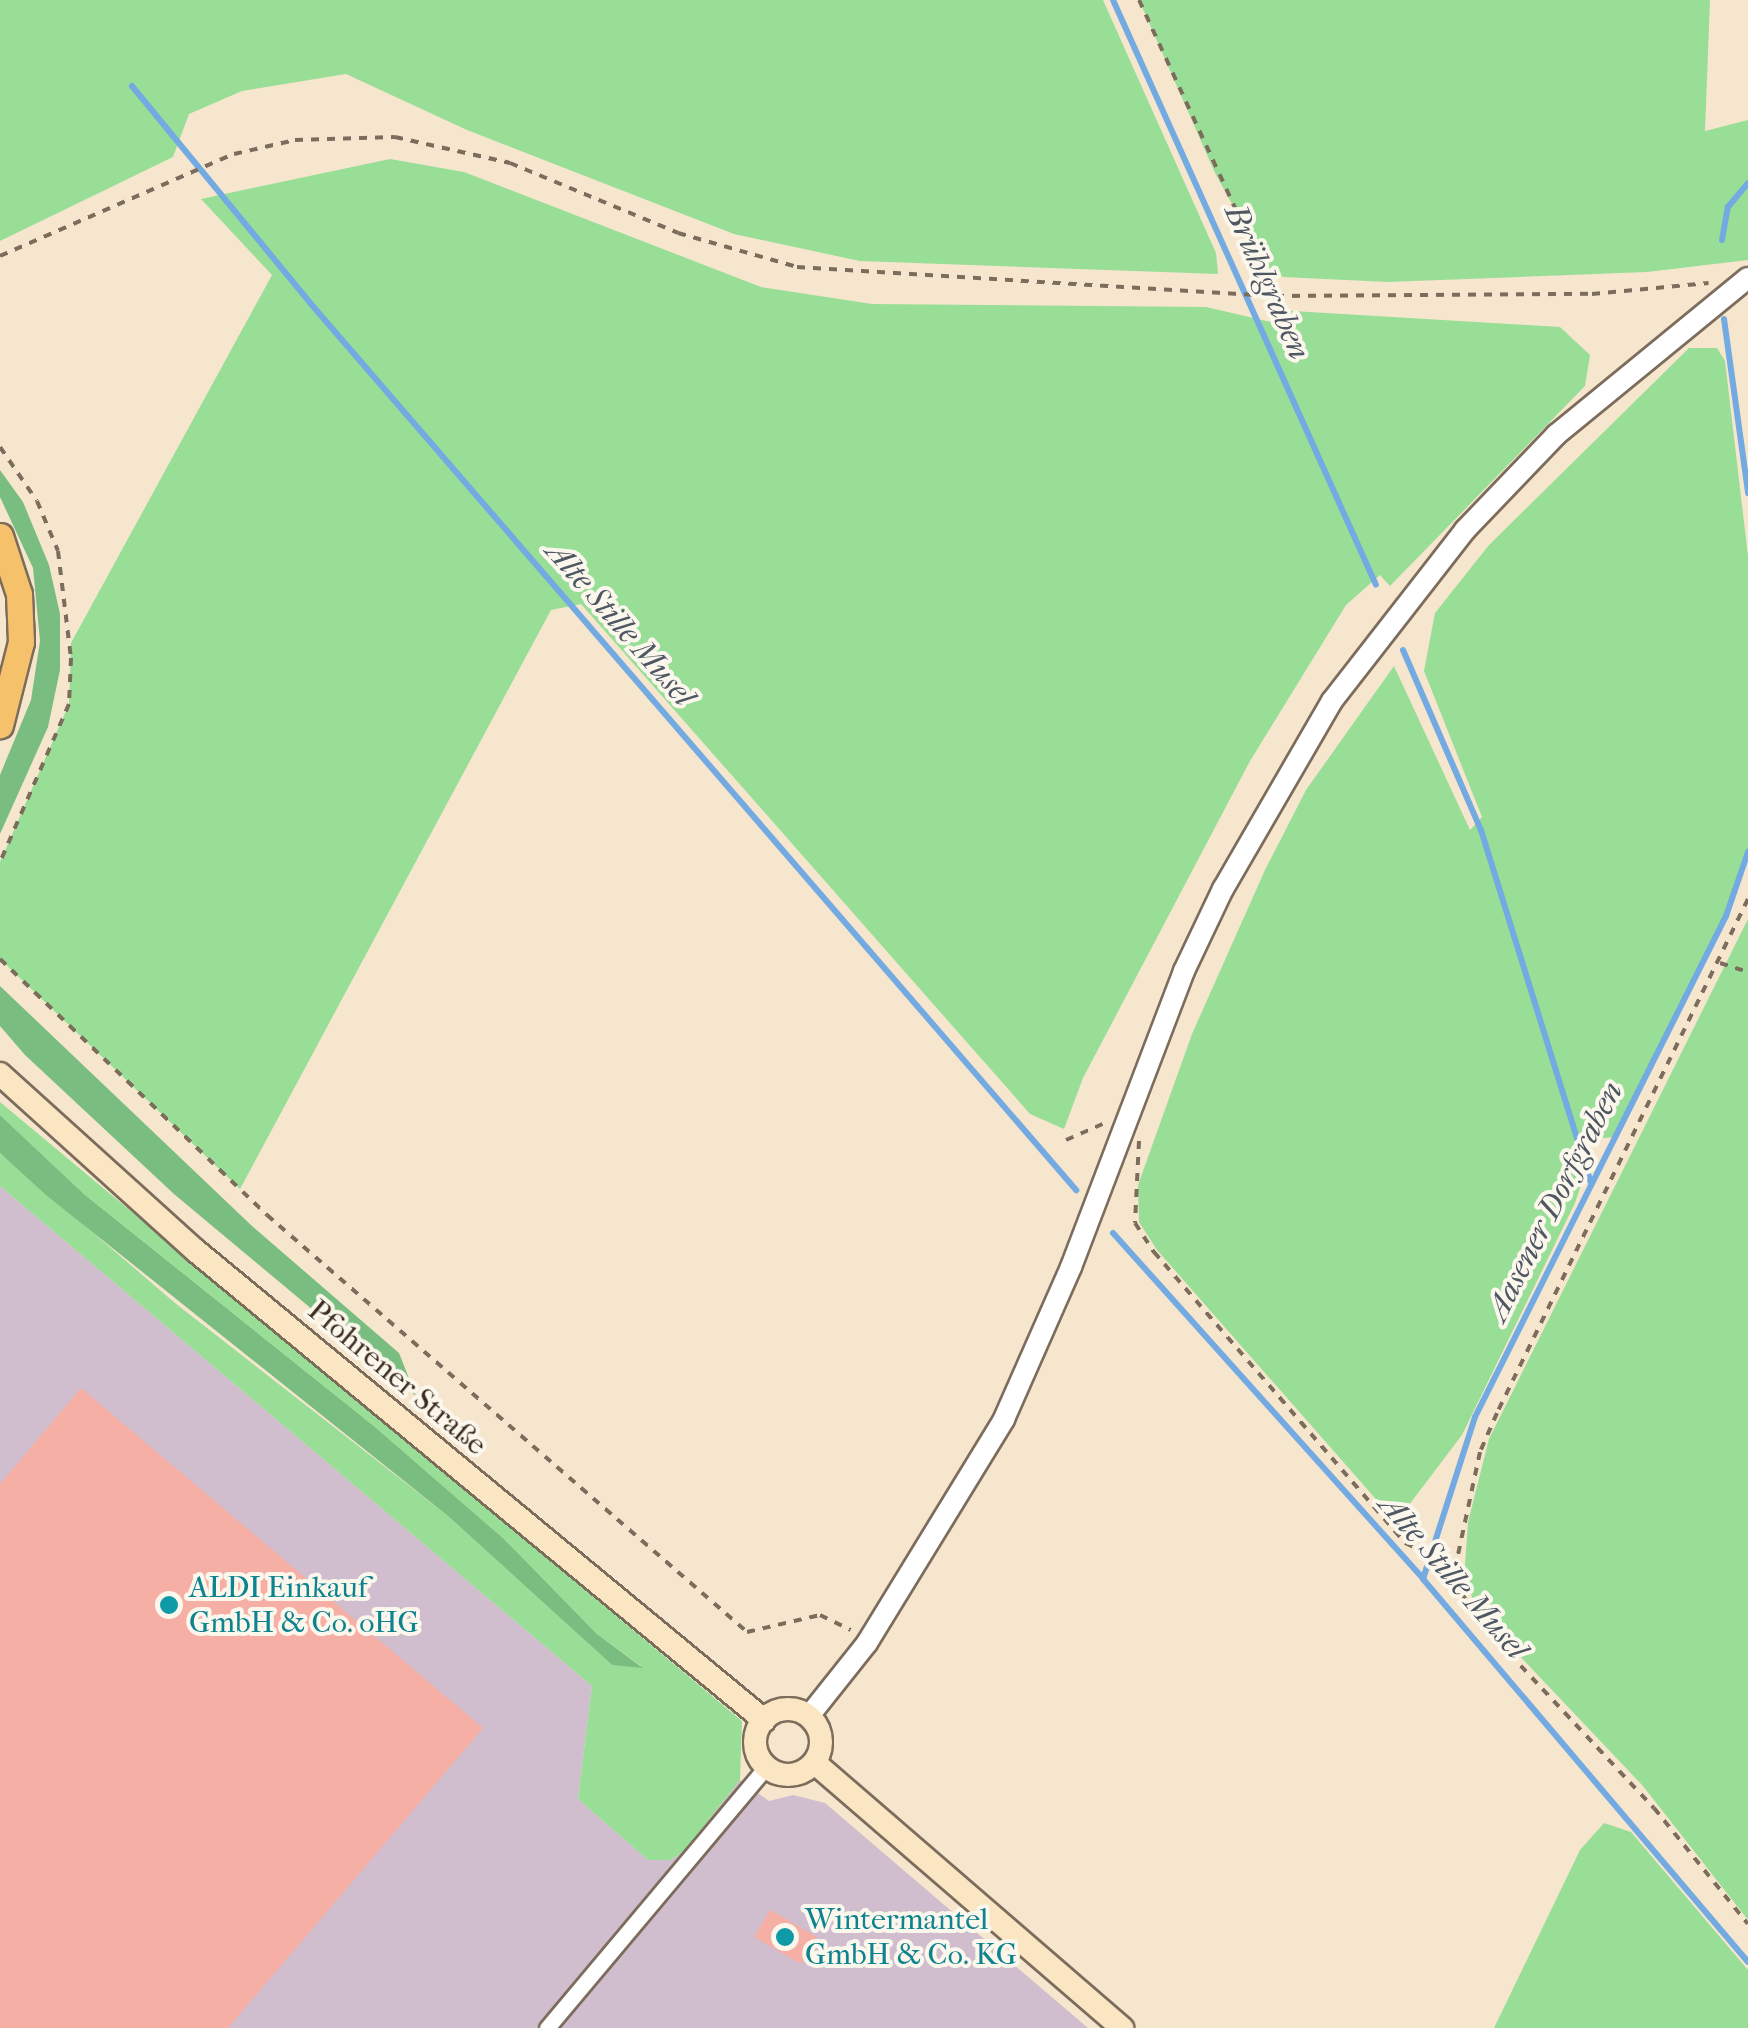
<!DOCTYPE html>
<meta charset="utf-8">
<style>
body{margin:0}
#map{position:relative;width:1748px;height:2028px;overflow:hidden;background:#f6e6ce;font-family:"IM FELL French Canon",serif}
div>[style]{position:absolute}
[style*='--x']{left:calc(var(--x)*1px);top:calc(var(--y)*1px);width:calc(var(--w)*1px);rotate:calc(var(--a)*1deg)}
.industrial>*{inset:0;background:#d0bdcd}
.green>*{inset:0;background:#98de97}
.forest>*{inset:0;background:#7abd80}
.stream>*{height:6px;margin:-3px;padding:0 3px;transform-origin:3px;border-radius:3px;background:#73aae2}
.building>*{inset:0;background:#f6afa5}
.path>*{height:4px;margin-top:-2px;transform-origin:0;background:repeating-linear-gradient(90deg,#7c6c5c 0 8px,transparent 0 16px)}
.roads{filter:drop-shadow(2px 0 #7c6c5c) drop-shadow(-2px 0 #7c6c5c) drop-shadow(0 2px #7c6c5c) drop-shadow(0 -2px #7c6c5c)}
.minor>*{height:15px;margin:-7.5px;padding:0 7.5px;transform-origin:7.5px;border-radius:7.5px;background:#fff}
.tertiary>*{height:20px;margin:-10px;padding:0 10px;transform-origin:10px;border-radius:10px;background:#fff}
.secondary>*{height:22px;margin:-11px;padding:0 11px;transform-origin:11px;border-radius:11px;background:#fbe6c4}
.secondary>.ring{margin:-11px;padding:0;box-sizing:content-box;background:none;border:22px solid #fbe6c4;border-radius:50%}
.trunk>*{height:25px;margin:-12.5px;padding:0 12.5px;transform-origin:12.5px;border-radius:12.5px;background:#f5c16b}
.dots>*{width:28px;height:28px;translate:-50% -50%;box-sizing:border-box;border:5px solid #fbf7ec;border-radius:50%}
span{translate:-50% -50%;white-space:nowrap;text-align:center;line-height:1.15;-webkit-text-stroke:8px #fbf7ec;paint-order:stroke}
.street-label{font-size:30px;color:#3b2a1e}
.culture-label{font-size:30px;color:#0d838f}
.left{translate:0 -50%;text-align:left}
.water-label{font-size:32px;color:#4f5763;font-style:italic}
</style>
<div id="map">
<div class="industrial">
<div style="clip-path:polygon(0 1186px,592px 1686px,578px 1799px,648px 1860px,670px 1860px,683px 1852px,740px 1780px,769px 1801px,793px 1795px,825px 1803px,1088px 2028px,0 2028px)"></div>
</div>
<div class="green">
<div style="clip-path:polygon(0 0,1103px 0,1216px 253px,1218px 274px,860px 261px,734px 234px,467px 130px,346px 74px,242px 91px,189px 114px,173px 157px,0 241px)"></div>
<div style="clip-path:polygon(1139px 0,1710px 0,1705px 131px,1748px 120px,1748px 260px,1647px 272px,1388px 282px,1283px 277px,1266px 266px,1215px 173px)"></div>
<div style="clip-path:polygon(390px 159px,464px 172px,761px 287px,872px 304px,1206px 307px,1271px 322px,1276px 310px,1560px 327px,1590px 355px,1585px 386px,1390px 586px,1380px 575px,1346px 605px,1250px 761px,1083px 1078px,1064px 1129px,1030px 1114px,581px 604px,551px 610px,240px 1189px,0 959px,0 862px,69px 704px,71px 643px,272px 275px,201px 199px)"></div>
<div style="clip-path:polygon(1689px 348px,1717px 348px,1725px 361px,1748px 556px,1748px 852px,1726px 916px,1617px 1137px,1575px 1140px,1581px 1185px,1575px 1203px,1462px 1435px,1396px 1522px,1157px 1250px,1139px 1222px,1138px 1185px,1192px 1034px,1265px 870px,1306px 790px,1394px 666px,1470px 830px,1482px 817px,1424px 671px,1435px 613px,1489px 545px)"></div>
<div style="clip-path:polygon(1748px 919px,1748px 1920px,1643px 1786px,1480px 1614px,1464px 1580px,1468px 1522px,1489px 1439px)"></div>
<div style="clip-path:polygon(0 1102px,742px 1721px,740px 1780px,683px 1852px,670px 1860px,648px 1860px,578px 1799px,592px 1686px,0 1186px,0 1153px,175px 1303px,448px 1516px,612px 1665px,641px 1666px,597px 1634px,504px 1539px,375px 1427px,85px 1195px,0 1115px)"></div>
<div style="clip-path:polygon(1604px 1823px,1631px 1832px,1748px 1970px,1748px 2028px,1494px 2028px,1580px 1850px)"></div>
</div>
<div class="forest">
<div style="clip-path:polygon(0 470px,23px 502px,49px 565px,60px 614px,60px 670px,48px 727px,0 834px,0 775px,31px 700px,40px 641px,33px 568px,0 497px)"></div>
<div style="clip-path:polygon(0 986px,252px 1226px,399px 1353px,416px 1396px,174px 1194px,25px 1055px,0 1026px)"></div>
<div style="clip-path:polygon(0 1115px,85px 1195px,375px 1427px,504px 1539px,597px 1634px,643px 1668px,612px 1665px,448px 1516px,46px 1195px,0 1153px)"></div>
</div>
<div class="stream">
<div style="--x:1113;--y:0;--w:641;--a:65.79"></div>
<div style="--x:132;--y:86;--w:282;--a:50.6"></div>
<div style="--x:311;--y:304;--w:1171;--a:49.19"></div>
<div style="--x:1722;--y:240;--w:34;--a:-80"></div>
<div style="--x:1728;--y:207;--w:31;--a:-50"></div>
<div style="--x:1724;--y:319;--w:176;--a:82.1"></div>
<div style="--x:1403;--y:650;--w:196;--a:66.6"></div>
<div style="--x:1481;--y:830;--w:368;--a:72.7"></div>
<div style="--x:1113;--y:1233;--w:465;--a:48.1"></div>
<div style="--x:1423;--y:1579;--w:502;--a:49.68"></div>
<div style="--x:1423;--y:1579;--w:170;--a:-72.2"></div>
<div style="--x:1475;--y:1417;--w:560;--a:-63.39"></div>
<div style="--x:1726;--y:916;--w:68;--a:-71"></div>
</div>
<div class="building">
<div style="clip-path:polygon(81px 1388px,483px 1728px,228px 2028px,0 2028px,0 1484px)"></div>
<div style="clip-path:polygon(770px 1910px,817px 1937px,801px 1964px,754px 1937px)"></div>
</div>
<div class="path">
<div style="--x:1139;--y:0;--w:326;--a:65.2"></div>
<div style="--x:0;--y:256;--w:255;--a:-23.6"></div>
<div style="--x:234;--y:154;--w:63;--a:-12.9"></div>
<div style="--x:295;--y:140;--w:100;--a:-1.7"></div>
<div style="--x:395;--y:137;--w:118;--a:12.7"></div>
<div style="--x:510;--y:163;--w:182;--a:22.6"></div>
<div style="--x:678;--y:233;--w:124;--a:15.9"></div>
<div style="--x:797;--y:267;--w:480;--a:3.5"></div>
<div style="--x:1276;--y:296;--w:316;--a:-0.4"></div>
<div style="--x:1592;--y:294;--w:117;--a:-5.4"></div>
<div style="--x:0;--y:447;--w:65;--a:55.6"></div>
<div style="--x:37;--y:501;--w:54;--a:67.2"></div>
<div style="--x:58;--y:551;--w:108;--a:83.1"></div>
<div style="--x:71;--y:658;--w:46;--a:92.5"></div>
<div style="--x:69;--y:704;--w:172;--a:113.6"></div>
<div style="--x:1748;--y:899;--w:572;--a:116.03"></div>
<div style="--x:1497;--y:1413;--w:43;--a:113.6"></div>
<div style="--x:1480;--y:1452;--w:129;--a:102.1"></div>
<div style="--x:1453;--y:1578;--w:48;--a:59.7"></div>
<div style="--x:1477;--y:1619;--w:259;--a:46.9"></div>
<div style="--x:1654;--y:1808;--w:149;--a:51"></div>
<div style="--x:0;--y:959;--w:370;--a:43.8"></div>
<div style="--x:267;--y:1215;--w:636;--a:40.98"></div>
<div style="--x:747;--y:1632;--w:75;--a:-13.1"></div>
<div style="--x:820;--y:1615;--w:34;--a:26"></div>
<div style="--x:1720;--y:963;--w:29;--a:18"></div>
<div style="--x:1066;--y:1140;--w:43;--a:-23.6"></div>
<div style="--x:1139;--y:1141;--w:82;--a:92.8"></div>
<div style="--x:1135;--y:1223;--w:35;--a:57"></div>
<div style="--x:1154;--y:1252;--w:384;--a:49.2"></div>
<div style="--x:1405;--y:1543;--w:45;--a:24.9"></div>
<div style="--x:1446;--y:1562;--w:17;--a:66"></div>
</div>
<div class="roads">
<div class="minor">
<div style="--x:547;--y:2028;--w:341;--a:-50"></div>
</div>
<div class="tertiary">
<div style="--x:809;--y:1716;--w:93;--a:-51.5"></div>
<div style="--x:867;--y:1643;--w:263;--a:-58.5"></div>
<div style="--x:1004;--y:1419;--w:166;--a:-66.2"></div>
<div style="--x:1071;--y:1267;--w:317;--a:-69.1"></div>
<div style="--x:1184;--y:971;--w:91;--a:-64.6"></div>
<div style="--x:1223;--y:889;--w:217;--a:-59.9"></div>
<div style="--x:1332;--y:701;--w:217;--a:-52.1"></div>
<div style="--x:1465;--y:530;--w:132;--a:-46.2"></div>
<div style="--x:1556;--y:435;--w:248;--a:-39.3"></div>
</div>
<div class="secondary">
<div style="--x:0;--y:1074;--w:264;--a:42.1"></div>
<div style="--x:196;--y:1251;--w:737;--a:39.55"></div>
<div class="ring" style="left:755px;top:1709px;width:44px;height:44px"></div>
<div style="--x:815;--y:1763;--w:406;--a:40.8"></div>
</div>
<div class="trunk">
<div style="--x:0;--y:536;--w:61;--a:71.9"></div>
<div style="--x:19;--y:594;--w:48;--a:87.6"></div>
<div style="--x:21;--y:642;--w:86;--a:104.2"></div>
</div>
</div>
<div class="dots">
<div style="left:169px;top:1605px;background:#0f9aa8"></div>
<div style="left:785px;top:1937px;background:#0f9aa8"></div>
</div>
<div class="street-label">
<span style="left:397px;top:1378px;rotate:40deg">Pfohrener Straße</span>
</div>
<div class="culture-label">
<span class="left" style="left:189px;top:1605px">ALDI Einkauf<br>GmbH &amp; Co. oHG</span>
<span class="left" style="left:805px;top:1937px">Wintermantel<br>GmbH &amp; Co. KG</span>
</div>
<div class="water-label">
<span style="left:1267px;top:282px;rotate:66deg">Brühlgraben</span>
<span style="left:620px;top:624px;rotate:49deg">Alte Stille Musel</span>
<span style="left:1555px;top:1201px;rotate:-63deg">Aasener Dorfgraben</span>
<span style="left:1453px;top:1577px;rotate:49deg">Alte Stille Musel</span>
</div>
</div>
